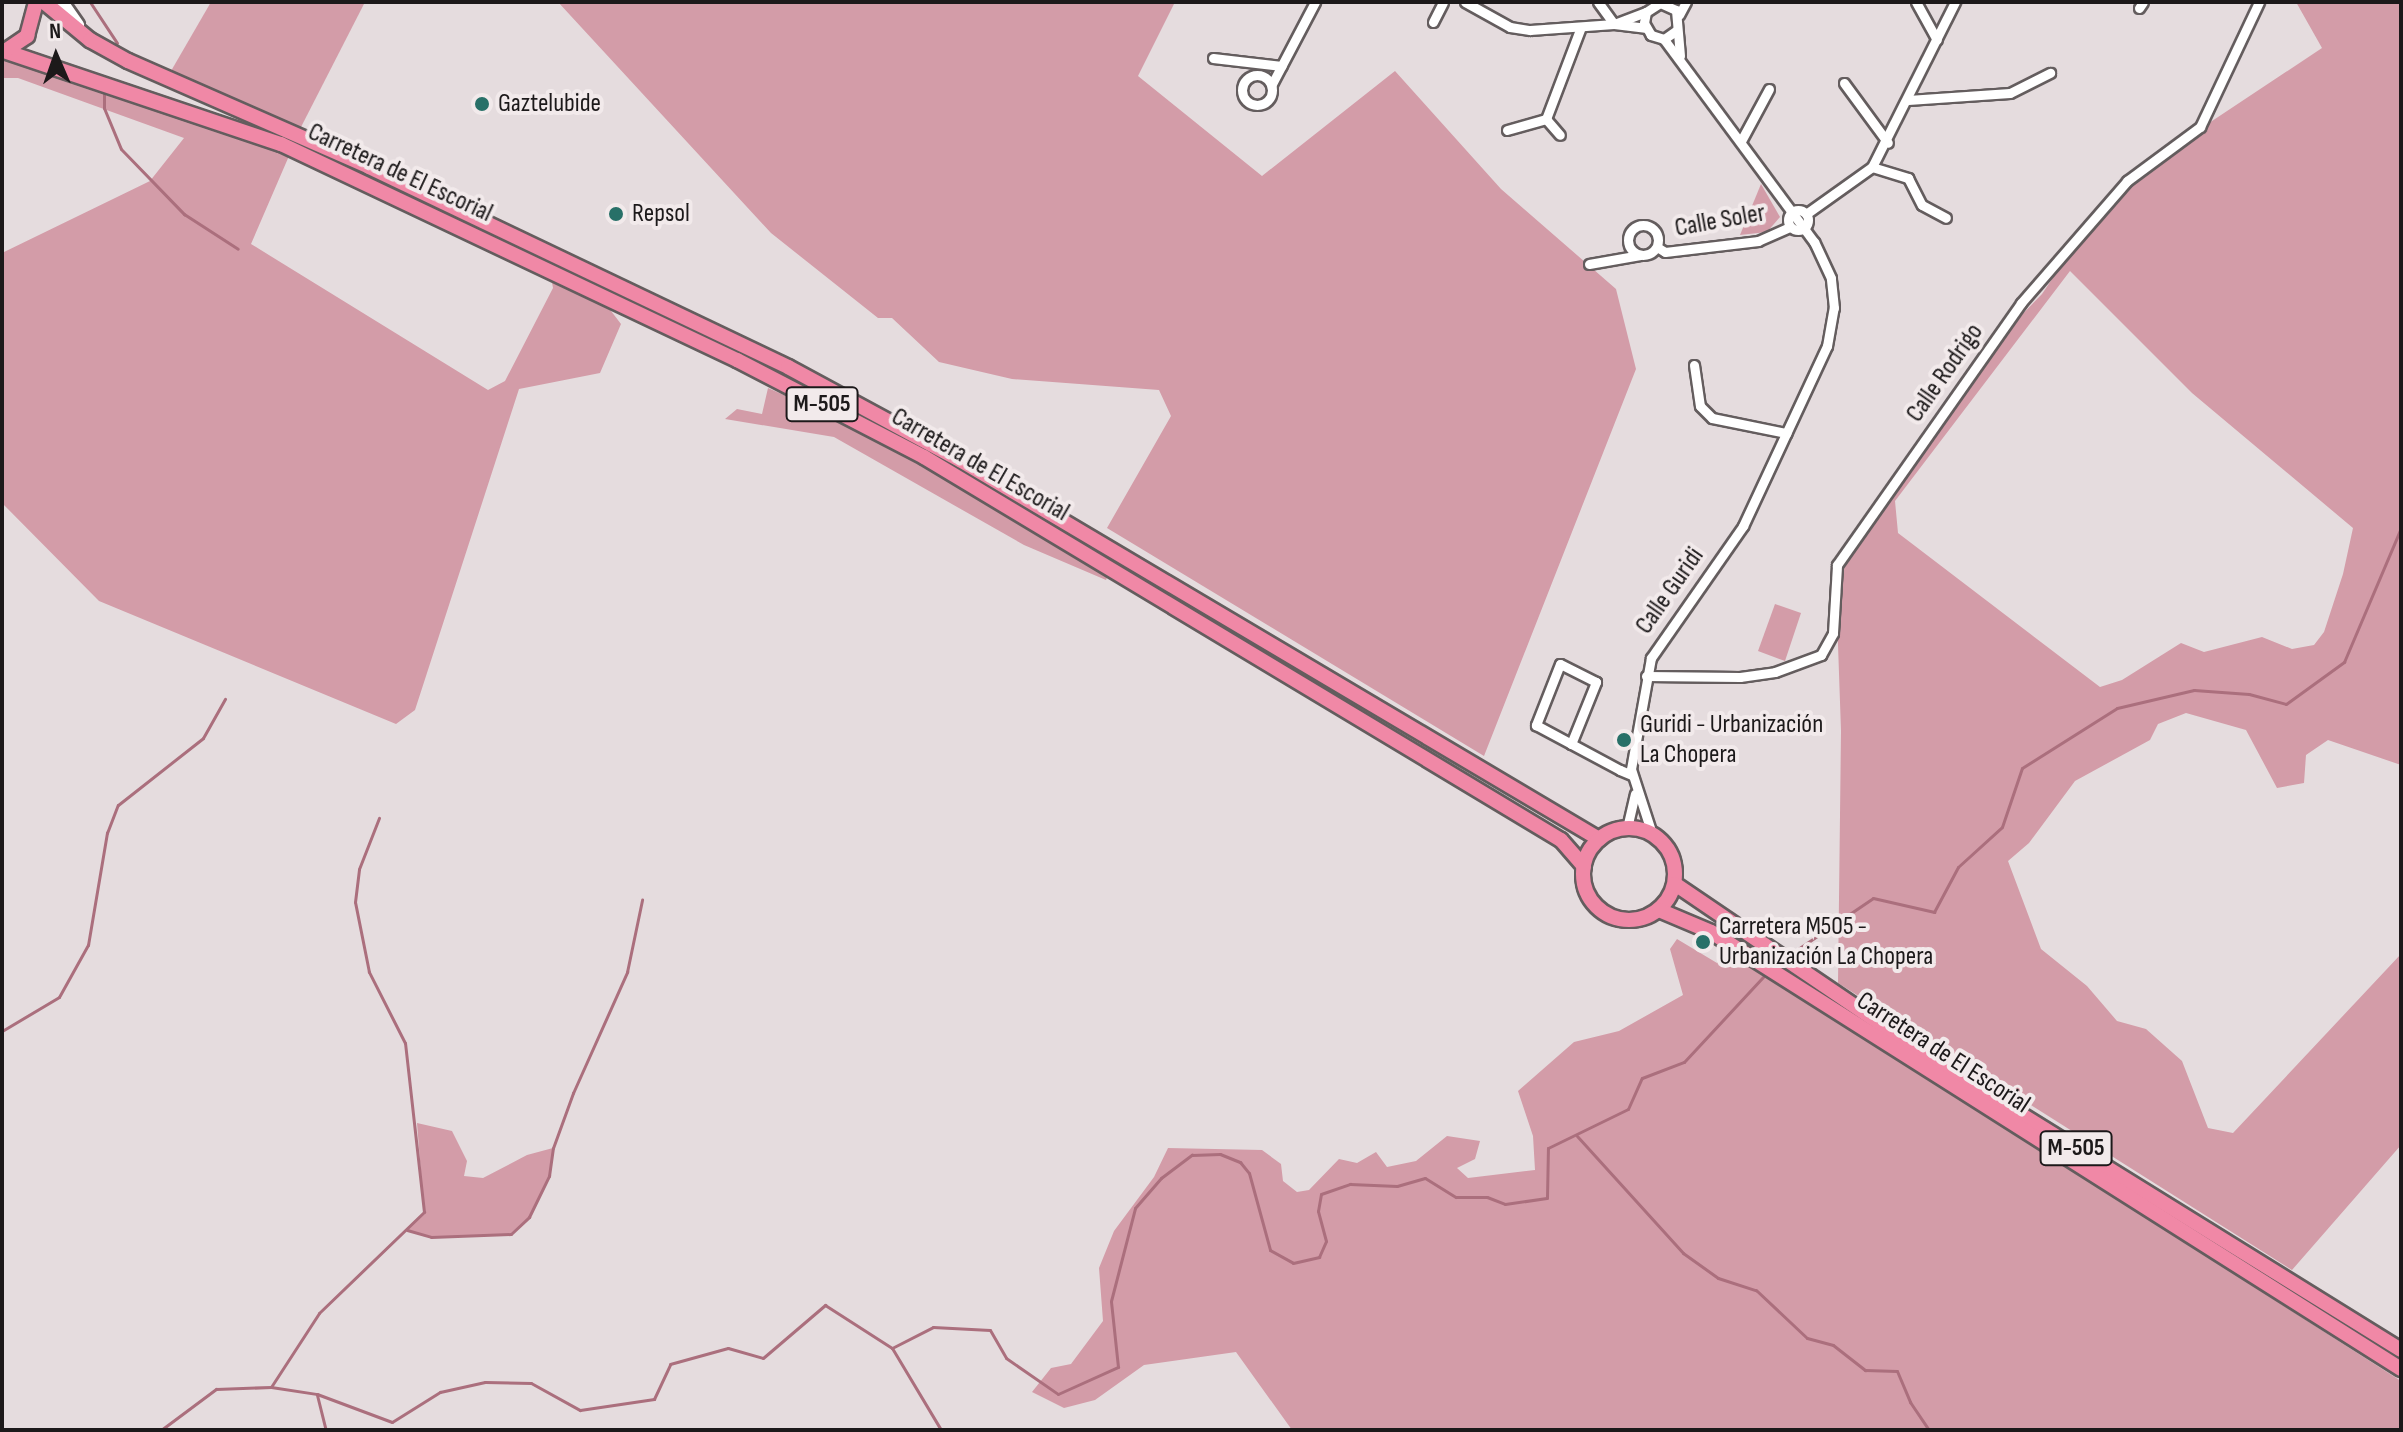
<!DOCTYPE html>
<meta charset="utf-8">
<style>
body{margin:0}
#map{position:relative;width:2403px;height:1432px;overflow:hidden;background:#e5dcde;font-family:"Sofia Sans Condensed",sans-serif}
div>[style]{position:absolute}
[style*='--x']{left:calc(var(--x)*1px);top:calc(var(--y)*1px);width:calc(var(--w)*1px);rotate:calc(var(--a)*1deg)}
.green>*{inset:0;background:#d39ca8}
.stream>*{height:3px;margin:-1.5px;padding:0 1.5px;transform-origin:1.5px;border-radius:1.5px;background:#ab6f7d}
.roads{filter:drop-shadow(2px 0 #645d5e) drop-shadow(-2px 0 #645d5e) drop-shadow(0 2px #645d5e) drop-shadow(0 -2px #645d5e)}
.minor>*{height:9px;margin:-4.5px;padding:0 4.5px;transform-origin:4.5px;border-radius:4.5px;background:#fff}
.minor>.ring{margin:-4.5px;padding:0;box-sizing:content-box;background:none;border:9px solid #fff;border-radius:50%}
.secondary>*{height:12px;margin:-6px;padding:0 6px;transform-origin:6px;border-radius:6px;background:#fff}
.trunk>*{height:14px;margin:-7px;padding:0 7px;transform-origin:7px;border-radius:7px;background:#f088a6}
.trunk>.ring{margin:-7px;padding:0;box-sizing:content-box;background:none;border:14px solid #f088a6;border-radius:50%}
.dots>*{width:22px;height:22px;translate:-50% -50%;box-sizing:border-box;border:4px solid #f2eaeb;border-radius:50%}
span{translate:-50% -50%;white-space:nowrap;text-align:center;line-height:1.15;-webkit-text-stroke:8px #f2eaeb;paint-order:stroke}
.shield-label span{padding:2px 6px;background:#f2eaeb;border:2px solid;border-radius:6px;-webkit-text-stroke-width:0}
.shield-label{font-size:24px;color:#1c191a;font-weight:700}
.poi-label{font-size:26px;color:#1c191a}
.left{translate:0 -50%;text-align:left}
.street-label{font-size:26px;color:#1c191a}
.frame{position:absolute;inset:0;border:4px solid #1c191a;pointer-events:none}
.north{position:absolute;left:16px;top:16px;width:80px;height:80px;-webkit-text-stroke:6px #f2eaeb;paint-order:stroke;rotate:358deg;font-size:22px;font-weight:700;line-height:32px;text-align:center;color:#1c191a}
.north::after{content:'';display:block;margin:auto;width:28px;height:36px;background:#1c191a;clip-path:polygon(50% 0,100% 100%,50% 72%,0 100%)}
</style>
<div id="map">
<div class="green">
<div style="clip-path:polygon(211px 2px,365px 2px,300px 129px,221px 103px,171px 71px)"></div>
<div style="clip-path:polygon(558px 2px,1175px 2px,1138px 76px,1262px 176px,1395px 71px,1501px 189px,1616px 289px,1636px 369px,1484px 756px,1107px 528px,1171px 416px,1159px 390px,1012px 379px,939px 362px,892px 318px,878px 318px,771px 233px)"></div>
<div style="clip-path:polygon(evenodd,2296px 2px,2401px 2px,2401px 765px,2328px 740px,2306px 755px,2304px 783px,2277px 788px,2246px 730px,2186px 713px,2158px 724px,2150px 740px,2075px 781px,2029px 843px,2008px 861px,2041px 949px,2087px 986px,2117px 1021px,2146px 1029px,2182px 1061px,2208px 1128px,2233px 1133px,2401px 954px,2401px 1145px,2292px 1270px,1838px 983px,1841px 731px,1837px 616px,1840px 566px,2008px 329px,2042px 294px,2069px 254px,2132px 184px,2209px 123px,2322px 48px,2296px 2px,2070px 271px,2192px 393px,2353px 528px,2343px 574px,2324px 632px,2314px 645px,2292px 649px,2262px 637px,2204px 652px,2181px 643px,2122px 680px,2100px 687px,1898px 533px,1895px 501px,2070px 271px)"></div>
<div style="clip-path:polygon(2px 52px,292px 149px,251px 244px,488px 390px,505px 381px,553px 288px,550px 271px,608px 307px,621px 324px,600px 373px,519px 389px,415px 710px,396px 724px,99px 601px,2px 503px,2px 253px,150px 181px,184px 138px,18px 78px,2px 78px)"></div>
<div style="clip-path:polygon(1761px 184px,1780px 217px,1767px 232px,1740px 235px)"></div>
<div style="clip-path:polygon(768px 388px,924px 457px,1111px 569px,1106px 580px,1024px 545px,834px 437px,725px 419px,737px 409px,762px 414px)"></div>
<div style="clip-path:polygon(1775px 604px,1801px 613px,1785px 661px,1758px 651px)"></div>
<div style="clip-path:polygon(1677px 939px,1717px 963px,1729px 944px,2233px 1265px,2281px 1304px,2401px 1381px,2401px 1430px,1292px 1430px,1236px 1352px,1144px 1365px,1095px 1400px,1064px 1408px,1032px 1392px,1051px 1368px,1071px 1364px,1103px 1321px,1099px 1268px,1114px 1231px,1154px 1177px,1168px 1148px,1262px 1150px,1281px 1164px,1283px 1181px,1297px 1192px,1309px 1190px,1339px 1159px,1357px 1163px,1376px 1152px,1387px 1167px,1416px 1161px,1447px 1136px,1480px 1141px,1475px 1159px,1457px 1168px,1468px 1178px,1535px 1170px,1533px 1136px,1518px 1091px,1574px 1042px,1619px 1031px,1683px 995px,1670px 949px)"></div>
<div style="clip-path:polygon(417px 1123px,452px 1131px,467px 1161px,464px 1176px,483px 1178px,527px 1155px,553px 1148px,549px 1176px,529px 1217px,511px 1234px,431px 1237px,405px 1230px,424px 1212px)"></div>
</div>
<div class="stream">
<div style="--x:90;--y:2;--w:49;--a:56.6"></div>
<div style="--x:104;--y:93;--w:15;--a:90"></div>
<div style="--x:104;--y:108;--w:44;--a:67.5"></div>
<div style="--x:121;--y:149;--w:91;--a:45.9"></div>
<div style="--x:184;--y:214;--w:64;--a:32.9"></div>
<div style="--x:1795;--y:951;--w:94;--a:-34.2"></div>
<div style="--x:1873;--y:898;--w:63;--a:12.9"></div>
<div style="--x:1934;--y:912;--w:51;--a:-61.9"></div>
<div style="--x:1958;--y:867;--w:59;--a:-42.3"></div>
<div style="--x:2002;--y:827;--w:62;--a:-71.3"></div>
<div style="--x:2022;--y:768;--w:112;--a:-32.3"></div>
<div style="--x:2117;--y:708;--w:79;--a:-13.2"></div>
<div style="--x:2194;--y:690;--w:55;--a:4.2"></div>
<div style="--x:2249;--y:694;--w:38;--a:15"></div>
<div style="--x:2286;--y:704;--w:72;--a:-35.9"></div>
<div style="--x:2344;--y:662;--w:146;--a:-67"></div>
<div style="--x:2;--y:1031;--w:66;--a:-30.8"></div>
<div style="--x:59;--y:997;--w:60;--a:-60.9"></div>
<div style="--x:88;--y:945;--w:114;--a:-80.4"></div>
<div style="--x:107;--y:833;--w:30;--a:-69"></div>
<div style="--x:118;--y:805;--w:108;--a:-38.2"></div>
<div style="--x:203;--y:738;--w:45;--a:-60.6"></div>
<div style="--x:1577;--y:1136;--w:158;--a:47.8"></div>
<div style="--x:1683;--y:1253;--w:43;--a:35.5"></div>
<div style="--x:1718;--y:1278;--w:40;--a:18"></div>
<div style="--x:1756;--y:1290;--w:70;--a:43.3"></div>
<div style="--x:1807;--y:1338;--w:27;--a:15"></div>
<div style="--x:1833;--y:1345;--w:41;--a:38"></div>
<div style="--x:1865;--y:1370;--w:32;--a:2"></div>
<div style="--x:1897;--y:1371;--w:34;--a:67"></div>
<div style="--x:1910;--y:1402;--w:34;--a:56"></div>
<div style="--x:407;--y:1230;--w:25;--a:16"></div>
<div style="--x:431;--y:1237;--w:80;--a:-2.1"></div>
<div style="--x:511;--y:1234;--w:25;--a:-43"></div>
<div style="--x:529;--y:1217;--w:46;--a:-64"></div>
<div style="--x:549;--y:1176;--w:28;--a:-82"></div>
<div style="--x:553;--y:1148;--w:59;--a:-70"></div>
<div style="--x:573;--y:1093;--w:133;--a:-65.9"></div>
<div style="--x:627;--y:972;--w:74;--a:-78.2"></div>
<div style="--x:892;--y:1348;--w:96;--a:59.1"></div>
<div style="--x:271;--y:1387;--w:88;--a:-57"></div>
<div style="--x:319;--y:1313;--w:146;--a:-43.9"></div>
<div style="--x:424;--y:1212;--w:170;--a:-96.4"></div>
<div style="--x:405;--y:1043;--w:80;--a:-116.9"></div>
<div style="--x:369;--y:972;--w:71;--a:-101.3"></div>
<div style="--x:355;--y:902;--w:33;--a:-83"></div>
<div style="--x:359;--y:869;--w:55;--a:-68.6"></div>
<div style="--x:317;--y:1395;--w:36;--a:76"></div>
<div style="--x:161;--y:1430;--w:69;--a:-36.7"></div>
<div style="--x:216;--y:1389;--w:55;--a:-2.1"></div>
<div style="--x:271;--y:1387;--w:47;--a:8.7"></div>
<div style="--x:317;--y:1394;--w:80;--a:20.5"></div>
<div style="--x:392;--y:1422;--w:57;--a:-32"></div>
<div style="--x:440;--y:1392;--w:46;--a:-12.5"></div>
<div style="--x:485;--y:1382;--w:46;--a:1.2"></div>
<div style="--x:531;--y:1383;--w:56;--a:28.9"></div>
<div style="--x:580;--y:1410;--w:75;--a:-8.5"></div>
<div style="--x:654;--y:1399;--w:38;--a:-65"></div>
<div style="--x:670;--y:1364;--w:60;--a:-15.4"></div>
<div style="--x:728;--y:1348;--w:36;--a:16"></div>
<div style="--x:763;--y:1358;--w:82;--a:-40.5"></div>
<div style="--x:825;--y:1305;--w:80;--a:32.7"></div>
<div style="--x:892;--y:1348;--w:46;--a:-27.1"></div>
<div style="--x:933;--y:1327;--w:57;--a:3"></div>
<div style="--x:990;--y:1330;--w:32;--a:60"></div>
<div style="--x:1006;--y:1358;--w:63;--a:34.7"></div>
<div style="--x:1058;--y:1394;--w:66;--a:-24.2"></div>
<div style="--x:1118;--y:1367;--w:66;--a:-96.1"></div>
<div style="--x:1111;--y:1301;--w:96;--a:-75.5"></div>
<div style="--x:1135;--y:1208;--w:40;--a:-49"></div>
<div style="--x:1161;--y:1178;--w:39;--a:-37"></div>
<div style="--x:1192;--y:1155;--w:28;--a:-2"></div>
<div style="--x:1220;--y:1154;--w:22;--a:22"></div>
<div style="--x:1240;--y:1162;--w:14;--a:51"></div>
<div style="--x:1249;--y:1173;--w:80;--a:74.7"></div>
<div style="--x:1270;--y:1250;--w:26;--a:29"></div>
<div style="--x:1293;--y:1263;--w:27;--a:-13"></div>
<div style="--x:1319;--y:1257;--w:17;--a:-66"></div>
<div style="--x:1326;--y:1241;--w:31;--a:-105"></div>
<div style="--x:1318;--y:1211;--w:17;--a:-80"></div>
<div style="--x:1321;--y:1194;--w:31;--a:-19"></div>
<div style="--x:1350;--y:1184;--w:47;--a:2.4"></div>
<div style="--x:1397;--y:1186;--w:29;--a:-16"></div>
<div style="--x:1425;--y:1178;--w:36;--a:32"></div>
<div style="--x:1456;--y:1197;--w:31;--a:0"></div>
<div style="--x:1487;--y:1197;--w:19;--a:21"></div>
<div style="--x:1505;--y:1204;--w:42;--a:-8.1"></div>
<div style="--x:1547;--y:1198;--w:50;--a:-88.9"></div>
<div style="--x:1548;--y:1148;--w:89;--a:-26"></div>
<div style="--x:1628;--y:1109;--w:34;--a:-66"></div>
<div style="--x:1642;--y:1078;--w:45;--a:-20.9"></div>
<div style="--x:1684;--y:1062;--w:116;--a:-47.1"></div>
</div>
<div class="roads">
<div class="minor">
<div style="--x:1465;--y:2;--w:51;--a:29.1"></div>
<div style="--x:1510;--y:27;--w:20;--a:9"></div>
<div style="--x:1530;--y:30;--w:84;--a:-4.1"></div>
<div style="--x:1614;--y:24;--w:31;--a:7"></div>
<div style="--x:1598;--y:2;--w:27;--a:54"></div>
<div style="--x:1916;--y:2;--w:43;--a:61.1"></div>
<div style="--x:2139;--y:8;--w:7;--a:-56"></div>
<div style="--x:1679;--y:15;--w:15;--a:-62"></div>
<div style="--x:1433;--y:22;--w:22;--a:-63"></div>
<div style="--x:1617;--y:23;--w:31;--a:-21"></div>
<div style="--x:1677;--y:30;--w:16;--a:145"></div>
<div style="--x:1664;--y:39;--w:14;--a:-163"></div>
<div style="--x:1651;--y:35;--w:14;--a:-120"></div>
<div style="--x:1644;--y:23;--w:11;--a:-80"></div>
<div style="--x:1646;--y:12;--w:17;--a:-33"></div>
<div style="--x:1660;--y:3;--w:17;--a:24"></div>
<div style="--x:1676;--y:10;--w:46;--a:85"></div>
<div style="--x:1213;--y:58;--w:69;--a:6.6"></div>
<div class="ring" style="left:1242px;top:75px;width:21px;height:21px"></div>
<div style="--x:1844;--y:83;--w:74;--a:53.7"></div>
<div style="--x:1272;--y:84;--w:93;--a:-62.3"></div>
<div style="--x:1908;--y:100;--w:102;--a:-3.9"></div>
<div style="--x:2010;--y:93;--w:45;--a:-26.6"></div>
<div style="--x:1546;--y:119;--w:21;--a:49"></div>
<div style="--x:1507;--y:130;--w:41;--a:-15.8"></div>
<div style="--x:1546;--y:119;--w:98;--a:-69.2"></div>
<div style="--x:1741;--y:141;--w:59;--a:-61.7"></div>
<div style="--x:1872;--y:167;--w:38;--a:17"></div>
<div style="--x:1908;--y:178;--w:30;--a:63"></div>
<div style="--x:1922;--y:205;--w:27;--a:28"></div>
<div class="ring" style="left:1788px;top:210px;width:11px;height:11px"></div>
<div style="--x:1806;--y:214;--w:81;--a:-35.5"></div>
<div style="--x:1872;--y:167;--w:185;--a:-63.3"></div>
<div class="ring" style="left:1628px;top:225px;width:21px;height:21px"></div>
<div style="--x:1657;--y:247;--w:9;--a:32"></div>
<div style="--x:1665;--y:252;--w:94;--a:-6.7"></div>
<div style="--x:1758;--y:241;--w:35;--a:-24"></div>
<div style="--x:1589;--y:264;--w:52;--a:-10"></div>
<div style="--x:1694;--y:365;--w:41;--a:81.7"></div>
<div style="--x:1700;--y:406;--w:17;--a:45"></div>
<div style="--x:1712;--y:418;--w:76;--a:11.5"></div>
<div style="--x:1646;--y:676;--w:94;--a:0.6"></div>
<div style="--x:1740;--y:677;--w:35;--a:-8"></div>
<div style="--x:1775;--y:672;--w:49;--a:-20.3"></div>
<div style="--x:1821;--y:655;--w:25;--a:-61"></div>
<div style="--x:1833;--y:633;--w:68;--a:-86.6"></div>
<div style="--x:1837;--y:565;--w:320;--a:-54.9"></div>
<div style="--x:2021;--y:303;--w:162;--a:-49"></div>
<div style="--x:2127;--y:181;--w:91;--a:-36.5"></div>
<div style="--x:2200;--y:127;--w:138;--a:-64.7"></div>
<div style="--x:1571;--y:744;--w:67;--a:-68"></div>
<div style="--x:1596;--y:682;--w:40;--a:-153.4"></div>
<div style="--x:1560;--y:664;--w:66;--a:111.5"></div>
<div style="--x:1536;--y:725;--w:95;--a:28.2"></div>
<div style="--x:1620;--y:770;--w:13;--a:23"></div>
<div style="--x:1627;--y:828;--w:35;--a:-77"></div>
<div style="--x:1652;--y:834;--w:68;--a:-107.9"></div>
<div style="--x:1631;--y:769;--w:113;--a:-79.8"></div>
<div style="--x:1651;--y:658;--w:161;--a:-55.1"></div>
<div style="--x:1743;--y:526;--w:199;--a:-65"></div>
<div style="--x:1827;--y:346;--w:39;--a:-80"></div>
<div style="--x:1834;--y:308;--w:30;--a:-96"></div>
<div style="--x:1831;--y:278;--w:40;--a:-115"></div>
<div style="--x:1814;--y:242;--w:252;--a:-126.5"></div>
</div>
<div class="secondary">
<div style="--x:62;--y:2;--w:28;--a:55"></div>
</div>
<div class="trunk">
<div style="--x:44;--y:2;--w:60;--a:39.6"></div>
<div style="--x:90;--y:40;--w:43;--a:28.9"></div>
<div style="--x:128;--y:61;--w:263;--a:23.7"></div>
<div style="--x:369;--y:167;--w:464;--a:25.5"></div>
<div style="--x:788;--y:367;--w:196;--a:28.4"></div>
<div style="--x:960;--y:460;--w:743;--a:30.67"></div>
<div style="--x:4;--y:51;--w:292;--a:18.6"></div>
<div style="--x:281;--y:144;--w:505;--a:25.35"></div>
<div style="--x:737;--y:360;--w:211;--a:27.4"></div>
<div style="--x:924;--y:457;--w:743;--a:31.02"></div>
<div style="--x:1561;--y:840;--w:35;--a:49"></div>
<div style="--x:5;--y:51;--w:27;--a:-34"></div>
<div style="--x:27;--y:36;--w:35;--a:-75"></div>
<div class="ring" style="left:1583px;top:828px;width:78px;height:78px"></div>
<div style="--x:1675;--y:884;--w:328;--a:34.2"></div>
<div style="--x:1946;--y:1068;--w:535;--a:31.79"></div>
<div style="--x:1659;--y:910;--w:56;--a:22.9"></div>
<div style="--x:1711;--y:932;--w:817;--a:32.35"></div>
</div>
</div>
<div class="dots">
<div style="left:482px;top:104px;background:#287068"></div>
<div style="left:616px;top:214px;background:#287068"></div>
<div style="left:1624px;top:740px;background:#287068"></div>
<div style="left:1703px;top:942px;background:#287068"></div>
</div>
<div class="shield-label">
<span style="left:822px;top:404px">M-505</span>
<span style="left:2076px;top:1148px">M-505</span>
</div>
<div class="poi-label">
<span class="left" style="left:498px;top:104px">Gaztelubide</span>
<span class="left" style="left:632px;top:214px">Repsol</span>
<span class="left" style="left:1640px;top:740px">Guridi - Urbanización<br>La Chopera</span>
<span class="left" style="left:1719px;top:942px">Carretera M505 -<br>Urbanización La Chopera</span>
</div>
<div class="street-label">
<span style="left:400px;top:173px;rotate:25deg">Carretera de El Escorial</span>
<span style="left:1720px;top:221px;rotate:-10deg">Calle Soler</span>
<span style="left:1945px;top:373px;rotate:-55deg">Calle Rodrigo</span>
<span style="left:980px;top:465px;rotate:30deg">Carretera de El Escorial</span>
<span style="left:1670px;top:591px;rotate:-55deg">Calle Guridi</span>
<span style="left:1943px;top:1053px;rotate:33deg">Carretera de El Escorial</span>
</div>
<div class="frame"></div>
<div class="north">N</div>
</div>
